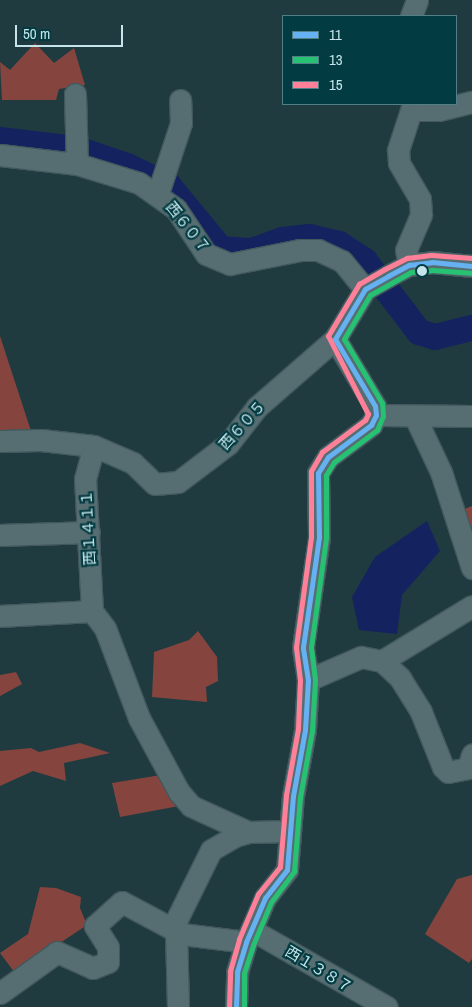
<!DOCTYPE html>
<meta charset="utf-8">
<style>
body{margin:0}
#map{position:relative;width:472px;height:1007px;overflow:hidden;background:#1f3b40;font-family:"Archivo Narrow","Noto Sans JP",sans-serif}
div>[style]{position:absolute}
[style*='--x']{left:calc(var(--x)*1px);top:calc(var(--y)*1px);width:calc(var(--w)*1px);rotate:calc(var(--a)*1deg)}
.green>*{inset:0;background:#85453e}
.water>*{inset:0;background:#14235f}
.river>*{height:26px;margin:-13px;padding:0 13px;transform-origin:13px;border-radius:13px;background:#14235f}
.roads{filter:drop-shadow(1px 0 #42585d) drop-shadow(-1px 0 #42585d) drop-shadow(0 1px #42585d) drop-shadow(0 -1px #42585d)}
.minor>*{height:21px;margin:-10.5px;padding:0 10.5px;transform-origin:10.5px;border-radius:10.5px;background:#566e71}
.bus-1>*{height:5px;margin:-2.5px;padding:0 2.5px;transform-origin:2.5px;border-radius:2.5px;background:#66b1f2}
.bus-2>*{height:5px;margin:-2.5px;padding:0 2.5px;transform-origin:2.5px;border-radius:2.5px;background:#26c172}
.bus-3>*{height:5px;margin:-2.5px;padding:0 2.5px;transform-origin:2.5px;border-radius:2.5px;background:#ff8098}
.dots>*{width:14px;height:14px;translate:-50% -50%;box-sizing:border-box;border:2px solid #033b42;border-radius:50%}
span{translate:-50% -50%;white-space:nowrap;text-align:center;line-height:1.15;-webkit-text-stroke:4.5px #033b42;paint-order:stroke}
.street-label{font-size:15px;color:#c6e5ea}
.legend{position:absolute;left:282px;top:15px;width:175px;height:90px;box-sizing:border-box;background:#033b42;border:1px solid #517f85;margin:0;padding:6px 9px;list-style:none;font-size:15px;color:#c6e5ea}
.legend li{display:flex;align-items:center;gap:10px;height:25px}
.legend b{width:25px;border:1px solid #517f85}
.scale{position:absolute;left:15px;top:25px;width:108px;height:22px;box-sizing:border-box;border:2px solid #c6e5ea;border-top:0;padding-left:6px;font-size:15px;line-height:18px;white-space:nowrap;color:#c6e5ea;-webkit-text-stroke:4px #033b42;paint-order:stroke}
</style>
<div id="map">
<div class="green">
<div style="clip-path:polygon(35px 43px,54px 63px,74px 48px,85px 85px,59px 89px,56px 100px,2px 100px,0 62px,10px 70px)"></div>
<div style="clip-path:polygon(0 336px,32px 434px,0 432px)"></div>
<div style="clip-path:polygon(472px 506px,472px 528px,470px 529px,462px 510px)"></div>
<div style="clip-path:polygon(198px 631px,217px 657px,218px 681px,206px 687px,207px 702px,152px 697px,154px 652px,189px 640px)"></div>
<div style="clip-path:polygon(16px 672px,22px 684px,0 696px,0 675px)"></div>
<div style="clip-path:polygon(80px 743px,110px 753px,64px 763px,66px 781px,33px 771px,0 786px,0 751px,31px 748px,39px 752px)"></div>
<div style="clip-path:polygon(161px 775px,179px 806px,120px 817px,112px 783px)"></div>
<div style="clip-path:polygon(472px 875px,472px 959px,469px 963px,425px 934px,457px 879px)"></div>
<div style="clip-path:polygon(40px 887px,56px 888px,81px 897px,80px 908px,87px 925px,15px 973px,0 953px,28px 934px)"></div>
</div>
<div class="water">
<div style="clip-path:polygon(427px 521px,440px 551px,402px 595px,397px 634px,359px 630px,352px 597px,375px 557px)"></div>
</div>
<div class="river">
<div style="--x:0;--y:140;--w:78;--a:6.7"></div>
<div style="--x:77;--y:149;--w:53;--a:18.8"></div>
<div style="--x:127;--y:166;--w:47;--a:25.5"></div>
<div style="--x:169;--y:186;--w:82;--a:50.5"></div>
<div style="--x:221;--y:249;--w:31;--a:4"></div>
<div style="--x:252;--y:251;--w:33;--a:-20"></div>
<div style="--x:283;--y:240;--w:26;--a:-7"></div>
<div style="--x:309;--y:237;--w:31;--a:13"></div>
<div style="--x:339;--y:244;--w:31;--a:33"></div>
<div style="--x:365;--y:261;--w:89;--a:52.7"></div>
<div style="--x:419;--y:332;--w:17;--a:17"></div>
<div style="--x:435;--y:337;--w:38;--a:-14"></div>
</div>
<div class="roads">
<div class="minor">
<div style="--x:411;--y:16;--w:17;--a:-69"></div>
<div style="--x:75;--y:94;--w:70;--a:88.4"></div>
<div style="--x:413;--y:110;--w:26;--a:0"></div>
<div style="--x:439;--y:110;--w:34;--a:-14"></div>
<div style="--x:0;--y:155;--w:78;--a:6.7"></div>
<div style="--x:77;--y:164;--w:65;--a:17"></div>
<div style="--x:139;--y:183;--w:45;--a:35.1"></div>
<div style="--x:176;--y:209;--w:54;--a:56.3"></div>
<div style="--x:206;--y:254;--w:26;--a:23"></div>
<div style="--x:230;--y:264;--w:71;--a:-11.3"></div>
<div style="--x:300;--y:250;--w:18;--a:0"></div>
<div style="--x:318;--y:250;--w:26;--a:25"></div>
<div style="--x:342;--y:261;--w:36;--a:51"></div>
<div style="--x:158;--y:193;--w:74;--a:-71.8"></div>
<div style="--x:181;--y:123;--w:23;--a:-92"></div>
<div style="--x:409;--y:265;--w:15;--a:-101"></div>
<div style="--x:406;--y:250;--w:39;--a:-67"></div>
<div style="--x:421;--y:214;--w:15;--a:-94"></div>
<div style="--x:420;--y:199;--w:42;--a:-120.3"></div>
<div style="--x:399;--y:163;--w:13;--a:-94"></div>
<div style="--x:398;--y:150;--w:48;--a:-71.9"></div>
<div style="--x:376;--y:415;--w:96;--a:0.6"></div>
<div style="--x:415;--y:417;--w:61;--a:64.7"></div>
<div style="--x:441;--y:472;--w:101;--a:72.1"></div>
<div style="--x:0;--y:441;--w:41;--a:-1.4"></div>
<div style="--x:41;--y:440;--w:53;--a:6.5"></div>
<div style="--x:94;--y:446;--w:43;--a:23.6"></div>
<div style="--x:133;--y:463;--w:30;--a:44"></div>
<div style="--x:155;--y:484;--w:23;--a:-5"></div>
<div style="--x:178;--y:482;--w:63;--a:-37.2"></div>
<div style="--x:228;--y:444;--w:47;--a:-51.9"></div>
<div style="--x:257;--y:407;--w:103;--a:-41.1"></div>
<div style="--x:0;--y:535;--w:89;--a:-1.9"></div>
<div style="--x:92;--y:611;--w:21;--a:53"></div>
<div style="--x:105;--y:628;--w:96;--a:69.3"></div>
<div style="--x:139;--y:718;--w:84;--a:61.6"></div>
<div style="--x:179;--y:792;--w:18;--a:49"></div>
<div style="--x:191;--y:806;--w:63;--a:24.5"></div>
<div style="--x:92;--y:611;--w:132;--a:-93"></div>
<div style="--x:85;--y:479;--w:34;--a:-75"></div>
<div style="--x:0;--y:616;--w:92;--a:-3.1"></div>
<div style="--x:382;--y:661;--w:105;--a:-31.4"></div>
<div style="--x:308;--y:680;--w:58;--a:-23.5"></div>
<div style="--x:361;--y:657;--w:21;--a:11"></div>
<div style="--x:382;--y:661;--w:25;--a:43"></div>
<div style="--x:400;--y:678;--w:40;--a:58"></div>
<div style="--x:421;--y:712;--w:59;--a:68.2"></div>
<div style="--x:443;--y:767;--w:7;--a:45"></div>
<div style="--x:448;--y:772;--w:20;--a:-11"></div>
<div style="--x:468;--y:768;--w:14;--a:-73"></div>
<div style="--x:172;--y:929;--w:88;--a:-63.7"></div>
<div style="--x:211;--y:850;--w:28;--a:-30"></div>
<div style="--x:235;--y:836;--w:14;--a:-17"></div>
<div style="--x:248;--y:832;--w:42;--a:-1.4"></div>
<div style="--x:252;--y:930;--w:155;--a:29.7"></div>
<div style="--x:176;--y:931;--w:76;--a:88.5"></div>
<div style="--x:0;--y:993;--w:70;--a:-35.7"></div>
<div style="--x:57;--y:952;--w:39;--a:24"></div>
<div style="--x:93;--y:968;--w:16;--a:-22"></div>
<div style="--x:108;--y:962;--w:15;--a:-90"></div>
<div style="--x:108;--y:947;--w:25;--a:-122"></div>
<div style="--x:95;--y:926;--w:36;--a:-42"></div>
<div style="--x:122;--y:902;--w:68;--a:28.1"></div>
<div style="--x:182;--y:934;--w:64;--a:7.1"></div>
<div style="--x:236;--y:1007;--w:35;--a:-88"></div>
<div style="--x:237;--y:972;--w:31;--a:-73"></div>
<div style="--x:246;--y:942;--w:48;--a:-66.6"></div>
<div style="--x:265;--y:898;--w:36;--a:-52"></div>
<div style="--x:287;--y:870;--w:74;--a:-85.4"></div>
<div style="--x:293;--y:796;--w:67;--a:-79.7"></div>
<div style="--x:305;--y:730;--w:50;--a:-86.6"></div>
<div style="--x:308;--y:680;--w:33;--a:-99"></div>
<div style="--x:303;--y:647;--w:111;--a:-81.7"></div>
<div style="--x:319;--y:537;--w:64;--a:-90.9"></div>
<div style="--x:318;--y:473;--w:19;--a:-58"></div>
<div style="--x:328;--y:457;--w:54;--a:-36.7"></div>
<div style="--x:371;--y:425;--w:11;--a:-63"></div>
<div style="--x:376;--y:415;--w:9;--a:-96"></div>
<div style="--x:375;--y:406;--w:78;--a:-120.8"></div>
<div style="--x:335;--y:339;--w:58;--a:-59"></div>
<div style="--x:365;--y:289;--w:26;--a:-29"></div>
<div style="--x:388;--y:276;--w:24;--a:-28"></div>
<div style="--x:409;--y:265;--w:23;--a:-7"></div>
<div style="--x:432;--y:262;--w:40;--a:5.7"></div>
</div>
</div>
<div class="bus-1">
<div style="--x:236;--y:1007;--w:35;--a:-88"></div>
<div style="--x:237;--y:972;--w:31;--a:-73"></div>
<div style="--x:246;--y:942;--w:48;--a:-66.6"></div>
<div style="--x:265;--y:898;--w:36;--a:-52"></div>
<div style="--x:287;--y:870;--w:74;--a:-85.4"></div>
<div style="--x:293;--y:796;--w:67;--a:-79.7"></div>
<div style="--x:305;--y:730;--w:50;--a:-86.6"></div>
<div style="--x:308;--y:680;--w:33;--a:-99"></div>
<div style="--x:303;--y:647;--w:111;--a:-81.7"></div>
<div style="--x:319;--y:537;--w:64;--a:-90.9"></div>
<div style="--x:318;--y:473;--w:19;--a:-58"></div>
<div style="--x:328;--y:457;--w:54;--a:-36.7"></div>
<div style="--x:371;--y:425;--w:11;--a:-63"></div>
<div style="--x:376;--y:415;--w:9;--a:-96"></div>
<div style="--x:375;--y:406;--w:78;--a:-120.8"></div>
<div style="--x:335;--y:339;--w:58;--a:-59"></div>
<div style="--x:365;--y:289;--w:26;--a:-29"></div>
<div style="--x:388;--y:276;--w:24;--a:-28"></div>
<div style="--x:409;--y:265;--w:23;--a:-7"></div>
<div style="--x:432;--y:262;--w:40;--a:5.7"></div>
</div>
<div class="bus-2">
<div style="--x:244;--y:1007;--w:34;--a:-90"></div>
<div style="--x:244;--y:973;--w:29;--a:-72"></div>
<div style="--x:253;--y:945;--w:47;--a:-67.3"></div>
<div style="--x:271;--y:902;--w:39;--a:-53"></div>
<div style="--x:294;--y:871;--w:74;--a:-85.4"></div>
<div style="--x:300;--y:797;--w:68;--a:-79.8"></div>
<div style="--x:312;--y:730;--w:50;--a:-86.6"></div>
<div style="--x:315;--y:680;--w:33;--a:-97"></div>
<div style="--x:311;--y:647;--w:111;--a:-82.2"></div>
<div style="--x:326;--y:537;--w:62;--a:-90"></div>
<div style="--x:326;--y:475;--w:15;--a:-58"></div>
<div style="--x:334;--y:462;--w:54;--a:-36.7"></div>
<div style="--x:377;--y:430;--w:15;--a:-67"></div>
<div style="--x:383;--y:416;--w:13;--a:-94"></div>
<div style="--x:382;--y:403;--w:74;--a:-120.7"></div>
<div style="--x:344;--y:339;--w:51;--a:-59.4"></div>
<div style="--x:370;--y:295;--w:47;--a:-29.3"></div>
<div style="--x:411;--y:272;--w:21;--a:-5"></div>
<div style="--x:432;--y:270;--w:39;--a:4"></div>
</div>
<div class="bus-3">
<div style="--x:229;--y:1007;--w:36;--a:-88"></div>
<div style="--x:230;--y:971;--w:33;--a:-74"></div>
<div style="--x:239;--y:939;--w:49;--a:-67.1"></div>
<div style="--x:258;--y:894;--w:35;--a:-51"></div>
<div style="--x:280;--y:867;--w:72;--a:-85.2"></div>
<div style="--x:286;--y:795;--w:67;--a:-79.7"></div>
<div style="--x:298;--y:729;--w:49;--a:-87.7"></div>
<div style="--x:300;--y:680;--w:33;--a:-97"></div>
<div style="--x:296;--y:647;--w:111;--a:-82.2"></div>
<div style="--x:311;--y:537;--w:66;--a:-90"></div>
<div style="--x:311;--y:471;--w:22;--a:-60"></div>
<div style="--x:322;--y:452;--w:54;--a:-36.7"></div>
<div style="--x:365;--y:420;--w:7;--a:-63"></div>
<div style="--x:368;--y:414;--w:88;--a:-117.1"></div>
<div style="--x:328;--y:336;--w:61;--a:-59.2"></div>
<div style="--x:359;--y:284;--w:30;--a:-30"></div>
<div style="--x:385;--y:269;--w:25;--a:-27"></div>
<div style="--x:407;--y:258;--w:24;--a:-7"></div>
<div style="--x:431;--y:255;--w:41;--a:4.2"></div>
</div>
<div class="dots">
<div style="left:422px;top:271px;background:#c6e5ea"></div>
</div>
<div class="street-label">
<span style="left:188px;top:227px;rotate:51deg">西６０７</span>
<span style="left:242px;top:425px;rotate:-48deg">西６０５</span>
<span style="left:88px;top:528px;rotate:-93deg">西１４１１</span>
<span style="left:319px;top:969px;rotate:31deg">西１３８７</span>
</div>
<ul class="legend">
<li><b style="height:6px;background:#66b1f2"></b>11</li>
<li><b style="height:6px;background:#26c172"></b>13</li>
<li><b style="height:6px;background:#ff8098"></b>15</li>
</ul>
<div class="scale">50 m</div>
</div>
